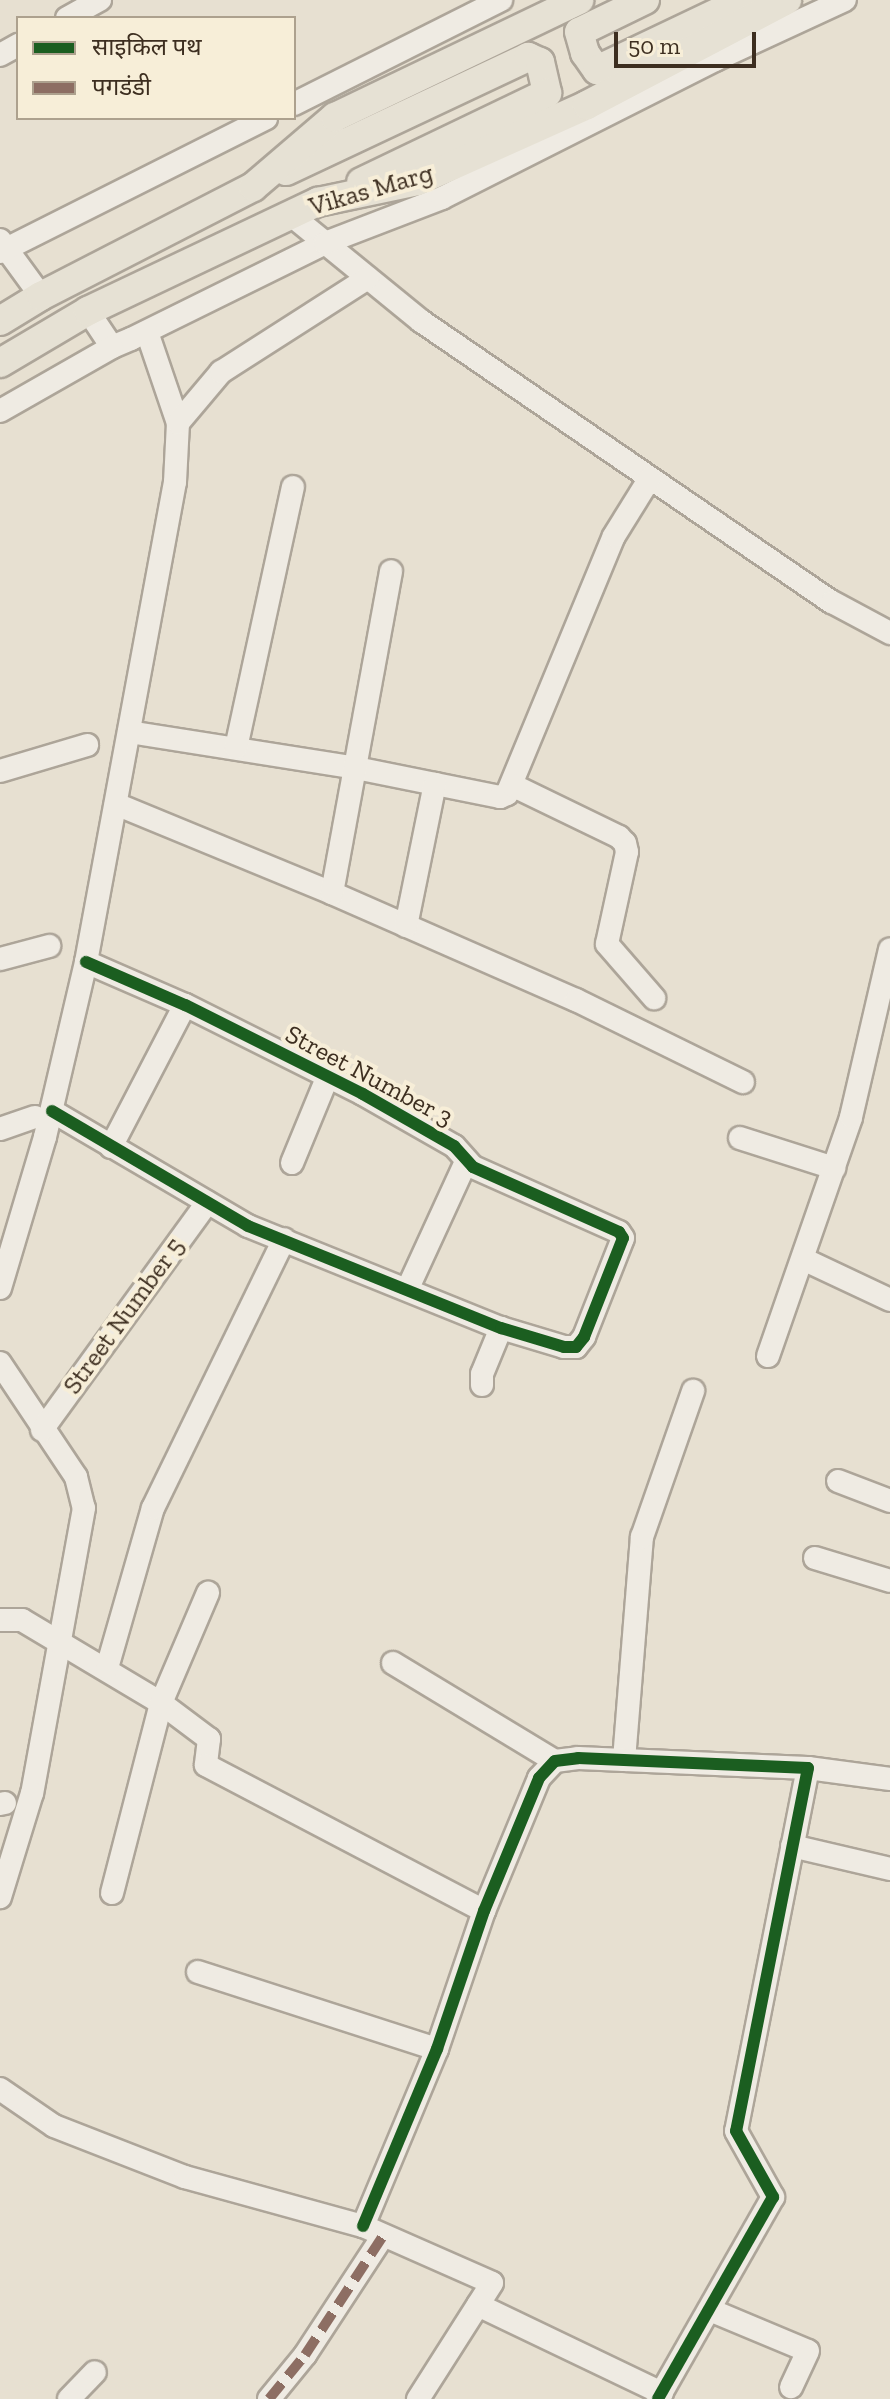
<!DOCTYPE html>
<meta charset="utf-8">
<style>
body{margin:0}
#map{position:relative;width:890px;height:2399px;overflow:hidden;background:#e7e0d1;font-family:"Zilla Slab","Noto Sans Devanagari",serif}
div>[style]{position:absolute}
[style*='--x']{left:calc(var(--x)*1px);top:calc(var(--y)*1px);width:calc(var(--w)*1px);rotate:calc(var(--a)*1deg)}
.roads{filter:drop-shadow(2px 0 #ada599) drop-shadow(-2px 0 #ada599) drop-shadow(0 2px #ada599) drop-shadow(0 -2px #ada599)}
.minor>*{height:22px;margin:-11px;padding:0 11px;transform-origin:11px;border-radius:11px;background:#efebe3}
.major>*{height:28px;margin:-14px;padding:0 14px;transform-origin:14px;border-radius:14px;background:#e6e1d4}
.quiet>*{height:10px;margin-top:-5px;transform-origin:0;background:repeating-linear-gradient(90deg,#8d6e63 0 20px,transparent 0 30px)}
.cycleway>*{height:12px;margin:-6px;padding:0 6px;transform-origin:6px;border-radius:6px;background:#1b5e20}
span{translate:-50% -50%;white-space:nowrap;text-align:center;line-height:1.15;-webkit-text-stroke:8px #f7eed8;paint-order:stroke}
.street-label{font-size:26px;color:#3d2e20}
.legend{position:absolute;left:16px;top:16px;width:280px;height:104px;box-sizing:border-box;background:#f7eed8;border:2px solid #ada18e;margin:0;padding:10px 14px;list-style:none;font-size:24px;color:#3d2e20}
.legend li{display:flex;align-items:center;gap:16px;height:40px}
.legend b{width:40px;border:2px solid #ada18e}
.scale{position:absolute;left:614px;top:32px;width:142px;height:36px;box-sizing:border-box;border:4px solid #3d2e20;border-top:0;padding-left:10px;font-size:24px;line-height:28px;white-space:nowrap;color:#3d2e20;-webkit-text-stroke:6px #f7eed8;paint-order:stroke}
</style>
<div id="map">
<div class="roads">
<div class="minor">
<div style="--x:67;--y:18;--w:38;--a:-29"></div>
<div style="--x:0;--y:55;--w:21;--a:-29"></div>
<div style="--x:294;--y:104;--w:232;--a:-26.7"></div>
<div style="--x:291;--y:215;--w:168;--a:39.2"></div>
<div style="--x:421;--y:321;--w:498;--a:34.4"></div>
<div style="--x:832;--y:602;--w:66;--a:28.1"></div>
<div style="--x:0;--y:240;--w:69;--a:53.8"></div>
<div style="--x:0;--y:252;--w:298;--a:-26.7"></div>
<div style="--x:88;--y:311;--w:43;--a:56.3"></div>
<div style="--x:112;--y:347;--w:21;--a:-23"></div>
<div style="--x:131;--y:339;--w:216;--a:-26.3"></div>
<div style="--x:325;--y:243;--w:125;--a:-21"></div>
<div style="--x:442;--y:198;--w:306;--a:-26.8"></div>
<div style="--x:715;--y:60;--w:143;--a:-24.8"></div>
<div style="--x:147;--y:332;--w:96;--a:71.2"></div>
<div style="--x:0;--y:411;--w:129;--a:-29.7"></div>
<div style="--x:129;--y:732;--w:230;--a:9"></div>
<div style="--x:356;--y:768;--w:147;--a:11.4"></div>
<div style="--x:500;--y:797;--w:8;--a:-23"></div>
<div style="--x:507;--y:794;--w:279;--a:-67.5"></div>
<div style="--x:614;--y:536;--w:68;--a:-58.2"></div>
<div style="--x:236;--y:748;--w:267;--a:-77.7"></div>
<div style="--x:0;--y:771;--w:91;--a:-16.6"></div>
<div style="--x:512;--y:785;--w:119;--a:25.9"></div>
<div style="--x:619;--y:837;--w:8;--a:45"></div>
<div style="--x:625;--y:843;--w:9;--a:77"></div>
<div style="--x:627;--y:852;--w:94;--a:102.3"></div>
<div style="--x:607;--y:944;--w:72;--a:49"></div>
<div style="--x:116;--y:804;--w:234;--a:22.4"></div>
<div style="--x:332;--y:893;--w:266;--a:23.7"></div>
<div style="--x:576;--y:1000;--w:186;--a:26.2"></div>
<div style="--x:332;--y:893;--w:327;--a:-79.6"></div>
<div style="--x:406;--y:926;--w:145;--a:-78.5"></div>
<div style="--x:0;--y:959;--w:51;--a:-14.9"></div>
<div style="--x:52;--y:1111;--w:227;--a:30.4"></div>
<div style="--x:248;--y:1226;--w:273;--a:22"></div>
<div style="--x:501;--y:1328;--w:66;--a:16.8"></div>
<div style="--x:564;--y:1347;--w:12;--a:0"></div>
<div style="--x:576;--y:1347;--w:13;--a:-51"></div>
<div style="--x:584;--y:1337;--w:106;--a:-68.5"></div>
<div style="--x:623;--y:1238;--w:7;--a:-124"></div>
<div style="--x:619;--y:1232;--w:160;--a:-156"></div>
<div style="--x:473;--y:1167;--w:28;--a:-132"></div>
<div style="--x:454;--y:1146;--w:105;--a:-150.3"></div>
<div style="--x:363;--y:1094;--w:199;--a:-153.4"></div>
<div style="--x:185;--y:1005;--w:108;--a:-156.5"></div>
<div style="--x:0;--y:1129;--w:37;--a:-19"></div>
<div style="--x:740;--y:1138;--w:99;--a:17.7"></div>
<div style="--x:111;--y:1147;--w:160;--a:-62.5"></div>
<div style="--x:292;--y:1163;--w:92;--a:-67.6"></div>
<div style="--x:803;--y:1259;--w:96;--a:25.2"></div>
<div style="--x:0;--y:1288;--w:158;--a:-73.4"></div>
<div style="--x:45;--y:1137;--w:180;--a:-76.8"></div>
<div style="--x:86;--y:962;--w:488;--a:-79.5"></div>
<div style="--x:175;--y:482;--w:59;--a:-87.1"></div>
<div style="--x:178;--y:423;--w:67;--a:-49.9"></div>
<div style="--x:221;--y:372;--w:174;--a:-32.6"></div>
<div style="--x:408;--y:1288;--w:139;--a:-65.3"></div>
<div style="--x:768;--y:1356;--w:253;--a:-70.8"></div>
<div style="--x:851;--y:1117;--w:172;--a:-76.9"></div>
<div style="--x:0;--y:1363;--w:137;--a:56.3"></div>
<div style="--x:76;--y:1477;--w:32;--a:76"></div>
<div style="--x:84;--y:1508;--w:290;--a:100.3"></div>
<div style="--x:32;--y:1793;--w:109;--a:107.1"></div>
<div style="--x:482;--y:1385;--w:11;--a:-90"></div>
<div style="--x:482;--y:1374;--w:50;--a:-67.6"></div>
<div style="--x:42;--y:1430;--w:281;--a:-54"></div>
<div style="--x:838;--y:1481;--w:56;--a:21"></div>
<div style="--x:815;--y:1558;--w:78;--a:17"></div>
<div style="--x:0;--y:1620;--w:22;--a:0"></div>
<div style="--x:22;--y:1620;--w:162;--a:30.8"></div>
<div style="--x:161;--y:1703;--w:60;--a:36.9"></div>
<div style="--x:209;--y:1739;--w:26;--a:97"></div>
<div style="--x:206;--y:1765;--w:314;--a:27.7"></div>
<div style="--x:393;--y:1663;--w:189;--a:31.2"></div>
<div style="--x:107;--y:1668;--w:166;--a:-74"></div>
<div style="--x:153;--y:1508;--w:299;--a:-64"></div>
<div style="--x:624;--y:1760;--w:224;--a:-85.4"></div>
<div style="--x:642;--y:1537;--w:155;--a:-70.7"></div>
<div style="--x:808;--y:1768;--w:83;--a:7.6"></div>
<div style="--x:0;--y:1804;--w:5;--a:-11"></div>
<div style="--x:792;--y:1846;--w:101;--a:13.2"></div>
<div style="--x:112;--y:1893;--w:196;--a:-75.5"></div>
<div style="--x:161;--y:1703;--w:120;--a:-66.9"></div>
<div style="--x:198;--y:1972;--w:251;--a:17.9"></div>
<div style="--x:0;--y:2089;--w:65;--a:34.4"></div>
<div style="--x:54;--y:2126;--w:141;--a:21.3"></div>
<div style="--x:185;--y:2177;--w:185;--a:15.4"></div>
<div style="--x:363;--y:2226;--w:141;--a:23.8"></div>
<div style="--x:492;--y:2283;--w:138;--a:122.5"></div>
<div style="--x:363;--y:2226;--w:192;--a:-67.3"></div>
<div style="--x:437;--y:2049;--w:146;--a:-71.2"></div>
<div style="--x:484;--y:1911;--w:144;--a:-67.5"></div>
<div style="--x:539;--y:1778;--w:23;--a:-47"></div>
<div style="--x:555;--y:1761;--w:23;--a:-7"></div>
<div style="--x:578;--y:1758;--w:230;--a:2.5"></div>
<div style="--x:808;--y:1768;--w:370;--a:101.2"></div>
<div style="--x:736;--y:2131;--w:76;--a:60.7"></div>
<div style="--x:773;--y:2197;--w:232;--a:119.7"></div>
<div style="--x:478;--y:2305;--w:204;--a:25.6"></div>
<div style="--x:710;--y:2310;--w:106;--a:22.7"></div>
<div style="--x:808;--y:2351;--w:40;--a:115"></div>
<div style="--x:69;--y:2399;--w:37;--a:-46"></div>
<div style="--x:269;--y:2399;--w:57;--a:-50.7"></div>
<div style="--x:305;--y:2355;--w:142;--a:-56.8"></div>
</div>
<div class="major">
<div style="--x:645;--y:0;--w:73;--a:154.1"></div>
<div style="--x:579;--y:32;--w:22;--a:74"></div>
<div style="--x:585;--y:53;--w:21;--a:55"></div>
<div style="--x:597;--y:70;--w:163;--a:-25.5"></div>
<div style="--x:286;--y:171;--w:268;--a:-25.2"></div>
<div style="--x:528;--y:57;--w:13;--a:23"></div>
<div style="--x:540;--y:62;--w:32;--a:77"></div>
<div style="--x:547;--y:93;--w:206;--a:154.4"></div>
<div style="--x:0;--y:321;--w:48;--a:-31.4"></div>
<div style="--x:41;--y:296;--w:238;--a:-27.2"></div>
<div style="--x:253;--y:187;--w:108;--a:-40.5"></div>
<div style="--x:335;--y:117;--w:271;--a:-25.6"></div>
<div style="--x:0;--y:363;--w:102;--a:-30.6"></div>
<div style="--x:88;--y:311;--w:255;--a:-25.4"></div>
<div style="--x:318;--y:202;--w:102;--a:-11.9"></div>
<div style="--x:418;--y:181;--w:185;--a:-24.2"></div>
<div style="--x:587;--y:105;--w:226;--a:-27.7"></div>
</div>
</div>
<div class="quiet">
<div style="--x:269;--y:2399;--w:57;--a:-50.7"></div>
<div style="--x:305;--y:2355;--w:142;--a:-56.8"></div>
</div>
<div class="cycleway">
<div style="--x:52;--y:1111;--w:227;--a:30.4"></div>
<div style="--x:248;--y:1226;--w:273;--a:22"></div>
<div style="--x:501;--y:1328;--w:66;--a:16.8"></div>
<div style="--x:564;--y:1347;--w:12;--a:0"></div>
<div style="--x:576;--y:1347;--w:13;--a:-51"></div>
<div style="--x:584;--y:1337;--w:106;--a:-68.5"></div>
<div style="--x:623;--y:1238;--w:7;--a:-124"></div>
<div style="--x:619;--y:1232;--w:160;--a:-156"></div>
<div style="--x:473;--y:1167;--w:28;--a:-132"></div>
<div style="--x:454;--y:1146;--w:105;--a:-150.3"></div>
<div style="--x:363;--y:1094;--w:199;--a:-153.4"></div>
<div style="--x:185;--y:1005;--w:108;--a:-156.5"></div>
<div style="--x:363;--y:2226;--w:192;--a:-67.3"></div>
<div style="--x:437;--y:2049;--w:146;--a:-71.2"></div>
<div style="--x:484;--y:1911;--w:144;--a:-67.5"></div>
<div style="--x:539;--y:1778;--w:23;--a:-47"></div>
<div style="--x:555;--y:1761;--w:23;--a:-7"></div>
<div style="--x:578;--y:1758;--w:230;--a:2.5"></div>
<div style="--x:808;--y:1768;--w:370;--a:101.2"></div>
<div style="--x:736;--y:2131;--w:76;--a:60.7"></div>
<div style="--x:773;--y:2197;--w:232;--a:119.7"></div>
</div>
<div class="street-label">
<span style="left:371px;top:190px;rotate:-16deg">Vikas Marg</span>
<span style="left:369px;top:1076px;rotate:28deg">Street Number 3</span>
<span style="left:124px;top:1316px;rotate:-54deg">Street Number 5</span>
</div>
<ul class="legend">
<li><b style="height:10px;background:#1b5e20"></b>साइकिल पथ</li>
<li><b style="height:10px;background:#8d6e63"></b>पगडंडी</li>
</ul>
<div class="scale">50 m</div>
</div>
